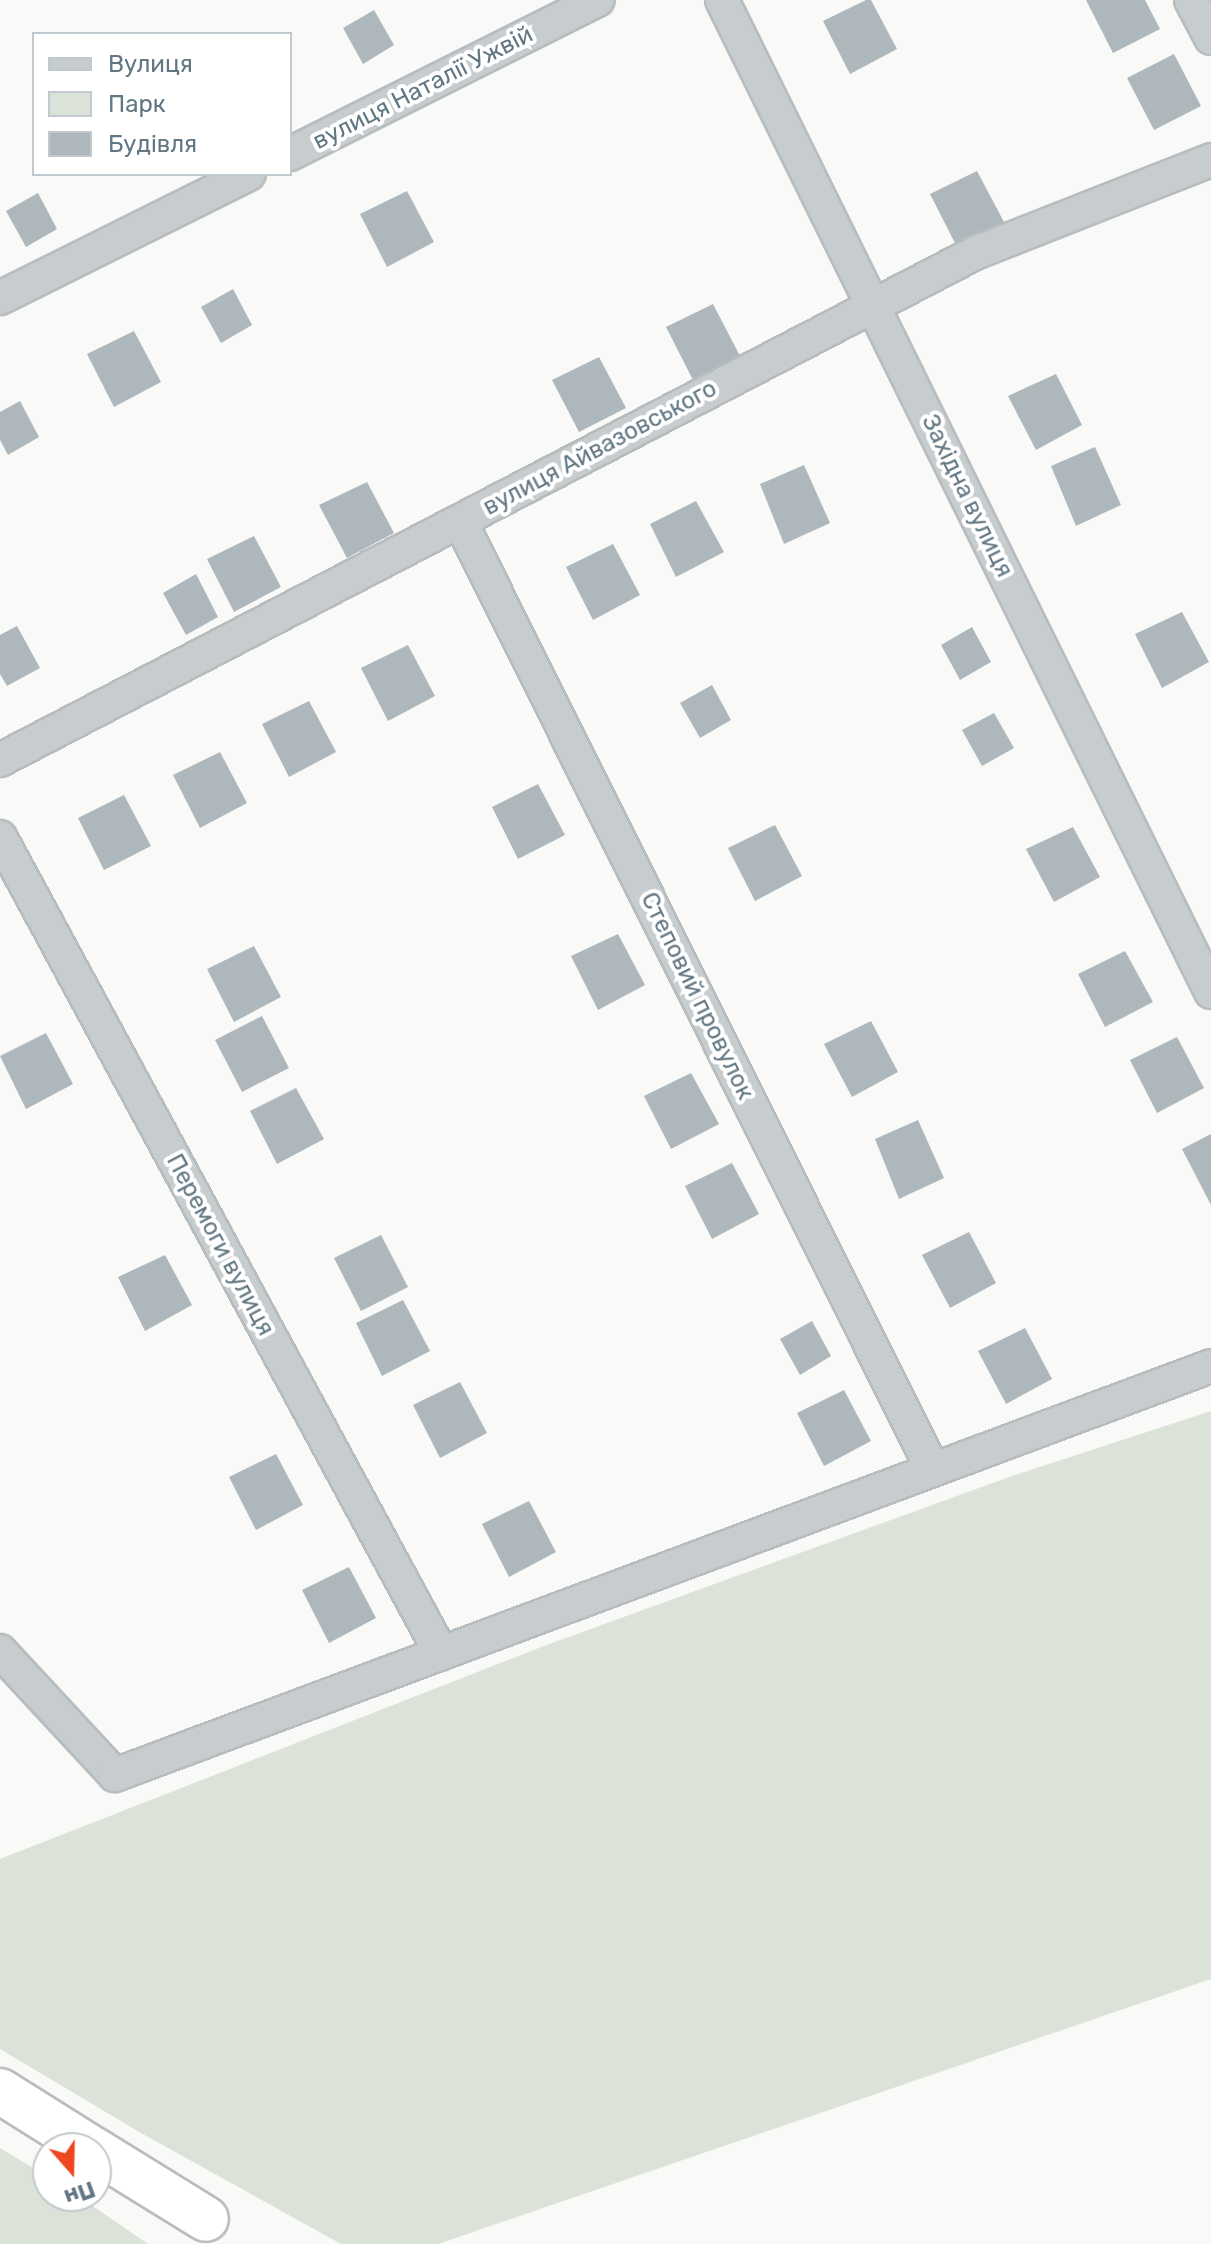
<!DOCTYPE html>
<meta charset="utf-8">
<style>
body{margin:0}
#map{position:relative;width:1211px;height:2244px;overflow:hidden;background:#f9f9f7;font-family:Rubik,sans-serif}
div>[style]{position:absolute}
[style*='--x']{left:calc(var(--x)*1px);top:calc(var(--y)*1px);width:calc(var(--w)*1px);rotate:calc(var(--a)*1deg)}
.green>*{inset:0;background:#dbe2d8}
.building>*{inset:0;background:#adb7bc}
.roads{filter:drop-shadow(2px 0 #b7bcbf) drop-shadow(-2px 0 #b7bcbf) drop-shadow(0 2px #b7bcbf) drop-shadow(0 -2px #b7bcbf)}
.minor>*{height:32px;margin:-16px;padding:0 16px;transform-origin:16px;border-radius:16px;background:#c7cccf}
.trunk>*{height:44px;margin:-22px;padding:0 22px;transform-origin:22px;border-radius:22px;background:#fff}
span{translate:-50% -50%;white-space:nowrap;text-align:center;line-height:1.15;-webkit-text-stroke:8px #fff;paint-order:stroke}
.street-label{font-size:24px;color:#627784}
.legend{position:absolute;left:32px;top:32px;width:260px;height:144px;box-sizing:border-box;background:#fff;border:2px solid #c0c9ce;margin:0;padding:10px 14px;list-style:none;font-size:24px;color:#627784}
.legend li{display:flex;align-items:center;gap:16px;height:40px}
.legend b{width:40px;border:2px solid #c0c9ce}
.north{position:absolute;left:32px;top:2132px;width:80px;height:80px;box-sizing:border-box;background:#fff;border:2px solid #c0c9ce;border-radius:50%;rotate:160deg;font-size:22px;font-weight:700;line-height:32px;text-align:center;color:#627784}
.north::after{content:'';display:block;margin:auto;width:28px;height:36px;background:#ef4821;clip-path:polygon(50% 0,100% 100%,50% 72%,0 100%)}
</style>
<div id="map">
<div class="green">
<div style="clip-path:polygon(1211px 1411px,1211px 1979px,438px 2244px,341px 2244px,141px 2133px,0 2049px,0 1859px,544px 1646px,1012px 1476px)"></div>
<div style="clip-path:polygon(0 2148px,48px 2177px,48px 2196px,78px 2196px,148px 2244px,0 2244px)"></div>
</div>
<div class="building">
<div style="clip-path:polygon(866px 0,871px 0,897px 49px,850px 74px,823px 21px)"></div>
<div style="clip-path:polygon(1086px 0,1145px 0,1160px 29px,1113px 53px)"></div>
<div style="clip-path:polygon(374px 10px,394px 45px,363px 64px,343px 28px)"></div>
<div style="clip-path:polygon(1174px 54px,1201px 106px,1154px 130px,1127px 78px)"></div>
<div style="clip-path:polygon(977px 171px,1004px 222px,957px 247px,930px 194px)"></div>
<div style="clip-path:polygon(407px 191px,434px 242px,387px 267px,360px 214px)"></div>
<div style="clip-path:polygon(38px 193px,57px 229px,26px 247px,6px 211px)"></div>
<div style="clip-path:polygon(233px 289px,252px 325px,221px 343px,201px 307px)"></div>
<div style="clip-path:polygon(713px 304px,740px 356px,693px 380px,666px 327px)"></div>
<div style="clip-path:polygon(134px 331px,161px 382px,114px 407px,87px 354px)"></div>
<div style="clip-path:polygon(599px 357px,626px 408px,579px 432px,552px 380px)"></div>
<div style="clip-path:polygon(1056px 374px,1082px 425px,1036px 450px,1008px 396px)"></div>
<div style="clip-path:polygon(20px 401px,39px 437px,8px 455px,0 440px,0 412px)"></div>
<div style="clip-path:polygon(1095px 447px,1121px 505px,1076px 526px,1051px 466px)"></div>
<div style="clip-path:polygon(804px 465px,830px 523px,784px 544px,760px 484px)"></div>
<div style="clip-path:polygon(367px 482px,394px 533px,347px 558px,319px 505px)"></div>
<div style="clip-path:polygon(696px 501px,724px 552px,676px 577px,650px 524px)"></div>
<div style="clip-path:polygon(254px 536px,281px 587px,234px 612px,207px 559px)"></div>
<div style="clip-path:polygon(613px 544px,640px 595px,593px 620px,566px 567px)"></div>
<div style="clip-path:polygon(196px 574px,218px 617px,186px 635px,163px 593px)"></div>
<div style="clip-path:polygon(1182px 612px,1209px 662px,1162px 688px,1135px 634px)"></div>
<div style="clip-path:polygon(17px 626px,40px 668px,7px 686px,0 674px,0 635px)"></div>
<div style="clip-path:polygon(972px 627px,991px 662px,960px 680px,941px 645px)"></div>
<div style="clip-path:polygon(408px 645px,435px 696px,388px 721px,361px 668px)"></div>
<div style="clip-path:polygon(712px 685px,731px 720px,700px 738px,680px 703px)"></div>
<div style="clip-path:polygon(309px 701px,336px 752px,289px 777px,262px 724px)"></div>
<div style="clip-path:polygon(994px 713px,1014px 748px,982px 766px,962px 730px)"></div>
<div style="clip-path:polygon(220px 752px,247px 803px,200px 828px,173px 775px)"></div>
<div style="clip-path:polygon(538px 784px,565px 835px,518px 859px,492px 807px)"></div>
<div style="clip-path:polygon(124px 795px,151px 846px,104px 870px,78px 818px)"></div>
<div style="clip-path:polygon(775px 825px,802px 876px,755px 901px,728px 848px)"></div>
<div style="clip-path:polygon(1073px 827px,1100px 877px,1054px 902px,1026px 849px)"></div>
<div style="clip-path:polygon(618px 934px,645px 985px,598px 1010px,571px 956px)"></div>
<div style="clip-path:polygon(254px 946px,281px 997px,234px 1022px,207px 969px)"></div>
<div style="clip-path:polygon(1125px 951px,1153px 1002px,1105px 1027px,1078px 974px)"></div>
<div style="clip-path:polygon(262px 1016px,289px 1068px,242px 1092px,215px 1040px)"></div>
<div style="clip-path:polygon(871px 1021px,898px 1072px,852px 1097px,824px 1044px)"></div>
<div style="clip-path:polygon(46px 1033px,73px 1084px,26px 1109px,0 1056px)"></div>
<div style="clip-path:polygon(1177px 1037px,1204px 1088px,1157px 1113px,1130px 1060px)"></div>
<div style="clip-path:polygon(691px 1073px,719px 1124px,671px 1149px,644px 1096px)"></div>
<div style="clip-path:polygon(296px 1088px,324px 1139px,277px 1164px,250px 1111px)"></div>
<div style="clip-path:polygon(918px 1120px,944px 1178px,899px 1199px,875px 1139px)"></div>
<div style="clip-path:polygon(1211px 1134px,1211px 1205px,1182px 1149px)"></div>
<div style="clip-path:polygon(732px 1163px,759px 1214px,712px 1239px,685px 1186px)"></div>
<div style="clip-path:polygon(969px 1232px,996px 1283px,950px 1308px,922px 1255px)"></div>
<div style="clip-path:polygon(381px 1235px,408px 1287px,361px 1311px,334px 1258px)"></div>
<div style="clip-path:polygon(165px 1255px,192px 1305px,145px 1331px,118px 1277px)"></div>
<div style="clip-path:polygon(403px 1300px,430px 1351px,382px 1376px,356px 1323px)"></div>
<div style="clip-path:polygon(812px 1321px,831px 1356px,800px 1375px,780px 1339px)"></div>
<div style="clip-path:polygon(1025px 1328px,1052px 1379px,1006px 1404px,978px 1351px)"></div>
<div style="clip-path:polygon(460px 1382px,487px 1433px,440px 1458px,413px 1405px)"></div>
<div style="clip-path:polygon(844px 1390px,871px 1441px,824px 1466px,797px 1413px)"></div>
<div style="clip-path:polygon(276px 1454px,303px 1505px,256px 1530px,229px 1477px)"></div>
<div style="clip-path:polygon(529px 1501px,556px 1552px,509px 1577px,482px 1524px)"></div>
<div style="clip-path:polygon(349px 1567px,376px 1618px,329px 1643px,302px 1590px)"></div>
</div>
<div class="roads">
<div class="minor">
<div style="--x:722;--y:0;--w:1106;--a:63.76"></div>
<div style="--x:1191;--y:0;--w:43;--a:62.2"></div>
<div style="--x:290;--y:154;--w:344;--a:-26.6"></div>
<div style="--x:0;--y:298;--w:278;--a:-26.5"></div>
<div style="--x:460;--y:521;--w:1060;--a:63.51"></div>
<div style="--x:0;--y:760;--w:1099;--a:-27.47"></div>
<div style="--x:975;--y:253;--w:254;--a:-21.5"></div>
<div style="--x:0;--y:837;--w:928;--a:61.61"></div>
<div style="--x:0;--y:1651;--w:169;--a:47.2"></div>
<div style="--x:115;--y:1775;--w:1170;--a:-20.46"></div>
</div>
<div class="trunk">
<div style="--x:0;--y:2091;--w:107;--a:32.1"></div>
<div style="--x:96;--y:2151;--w:129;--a:31.7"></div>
</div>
</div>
<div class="street-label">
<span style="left:423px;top:88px;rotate:-27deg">вулиця Наталії Ужвій</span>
<span style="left:600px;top:448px;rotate:-28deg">вулиця Айвазовського</span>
<span style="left:967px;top:496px;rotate:64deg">Західна вулиця</span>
<span style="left:697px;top:996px;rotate:64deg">Степовий провулок</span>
<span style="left:220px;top:1245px;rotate:62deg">Перемоги вулиця</span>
</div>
<ul class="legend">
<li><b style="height:10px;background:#c7cccf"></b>Вулиця</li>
<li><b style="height:22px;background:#dbe2d8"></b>Парк</li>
<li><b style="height:22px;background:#adb7bc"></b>Будівля</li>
</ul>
<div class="north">Пн</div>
</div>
